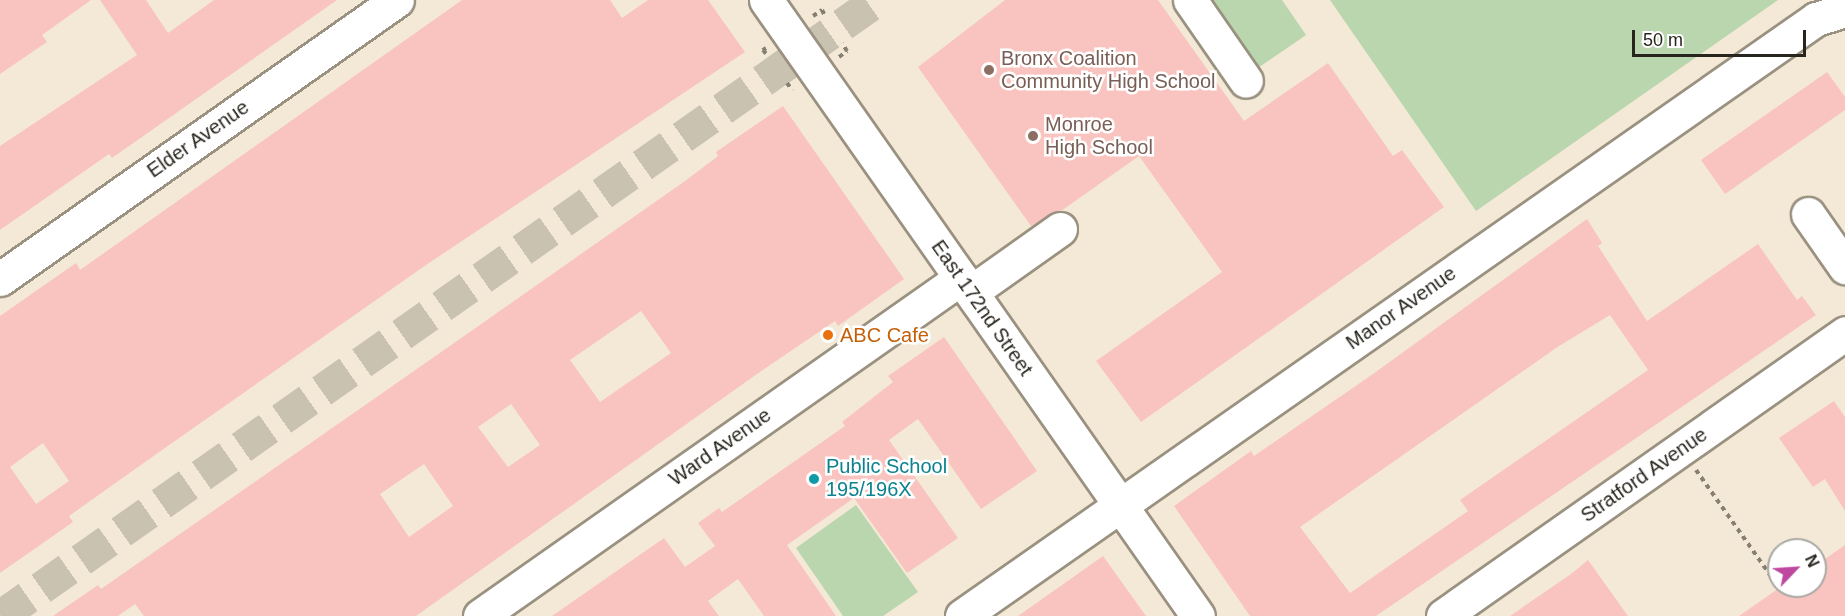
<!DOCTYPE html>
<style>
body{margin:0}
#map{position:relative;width:1845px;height:616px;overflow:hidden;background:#f3e9d6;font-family:Helvetica,sans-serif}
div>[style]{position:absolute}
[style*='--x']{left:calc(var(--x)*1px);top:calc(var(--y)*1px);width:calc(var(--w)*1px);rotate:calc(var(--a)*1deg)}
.green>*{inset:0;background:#bad6ae}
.building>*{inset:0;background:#f9c4bf}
.minor-tunnel>*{height:33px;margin-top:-16.5px;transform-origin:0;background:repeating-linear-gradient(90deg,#cac2b1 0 33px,transparent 0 49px)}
.path>*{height:4px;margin-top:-2px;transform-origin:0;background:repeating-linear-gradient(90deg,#868073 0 4.5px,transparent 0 9px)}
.roads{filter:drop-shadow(2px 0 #9a9180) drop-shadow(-2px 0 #9a9180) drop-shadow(0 2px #9a9180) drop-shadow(0 -2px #9a9180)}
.minor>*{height:33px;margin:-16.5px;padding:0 16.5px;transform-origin:16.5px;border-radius:16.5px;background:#fff}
.dots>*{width:16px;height:16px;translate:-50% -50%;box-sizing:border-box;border:3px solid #fff;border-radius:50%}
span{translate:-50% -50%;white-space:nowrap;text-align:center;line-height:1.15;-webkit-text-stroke:5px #fff;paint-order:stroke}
.education-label{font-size:20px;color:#785e54}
.left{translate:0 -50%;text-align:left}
.street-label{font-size:20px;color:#28251e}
.food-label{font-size:20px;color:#c56008}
.culture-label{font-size:20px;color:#0d838f}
.north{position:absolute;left:1767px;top:538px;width:60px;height:60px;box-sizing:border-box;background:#fff;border:2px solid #a9a8a5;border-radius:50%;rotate:65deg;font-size:16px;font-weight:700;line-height:24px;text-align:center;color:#28251e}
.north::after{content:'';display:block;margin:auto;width:21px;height:27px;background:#be489f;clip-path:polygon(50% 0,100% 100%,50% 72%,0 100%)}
.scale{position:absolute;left:1632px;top:30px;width:174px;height:27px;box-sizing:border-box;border:3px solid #28251e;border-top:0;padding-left:8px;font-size:18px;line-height:21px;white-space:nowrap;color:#28251e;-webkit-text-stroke:4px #fff;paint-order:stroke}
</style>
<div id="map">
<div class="green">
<div style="clip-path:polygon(1206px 0,1282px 0,1306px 35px,1255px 70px)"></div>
<div style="clip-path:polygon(1330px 0,1778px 0,1476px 211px)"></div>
<div style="clip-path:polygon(856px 505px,918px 592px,883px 616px,843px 616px,796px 548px)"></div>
</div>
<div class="building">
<div style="clip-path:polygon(0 0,91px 0,42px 35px,47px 42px,0 74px)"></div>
<div style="clip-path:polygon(100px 0,146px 0,168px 33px,214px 0,337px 0,112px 158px,109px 154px,0 230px,0 146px,137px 55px)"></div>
<div style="clip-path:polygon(evenodd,462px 0,610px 0,622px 18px,648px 0,708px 0,745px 52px,426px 265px,162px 450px,69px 516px,73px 522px,0 573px,0 316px,76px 263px,80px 270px,462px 0,43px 443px,69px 481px,36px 504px,10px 467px,43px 443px)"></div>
<div style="clip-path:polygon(1005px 0,1158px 0,1244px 121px,1328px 63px,1393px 156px,1402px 150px,1444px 207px,1141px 422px,1096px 361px,1222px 272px,1139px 156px,1061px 211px,1031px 226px,918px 67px)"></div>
<div style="clip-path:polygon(1827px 72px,1845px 97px,1845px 110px,1725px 194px,1701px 160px)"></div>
<div style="clip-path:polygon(evenodd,783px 106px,904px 279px,838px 326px,835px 321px,757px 374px,416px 616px,144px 616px,135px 604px,118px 616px,53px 616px,98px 585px,101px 589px,467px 334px,685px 181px,718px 156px,716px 152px,783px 106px,641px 311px,671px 353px,600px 402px,570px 360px,641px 311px,783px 106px,511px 404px,540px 445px,508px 467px,478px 427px,511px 404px,783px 106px,424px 464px,453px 506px,409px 537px,380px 494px,424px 464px)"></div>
<div style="clip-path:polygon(evenodd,1587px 219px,1602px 243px,1598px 246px,1647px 321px,1758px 244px,1797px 300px,1802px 296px,1816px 315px,1376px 616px,1250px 616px,1174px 506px,1251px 451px,1254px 456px,1373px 374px,1587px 219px,1610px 315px,1648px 370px,1460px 500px,1468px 511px,1350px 593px,1300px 527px,1556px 348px,1610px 315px)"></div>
<div style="clip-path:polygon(944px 337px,1037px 471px,981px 509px,918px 419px,889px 440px,958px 538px,907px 573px,854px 498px,787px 545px,836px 616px,764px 616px,738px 579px,708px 601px,719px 616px,552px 616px,664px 538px,685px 567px,715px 546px,698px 523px,719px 508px,722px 512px,845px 426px,842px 422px,893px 382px,888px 376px)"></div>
<div style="clip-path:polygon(1834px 401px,1845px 417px,1845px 511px,1825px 479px,1813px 487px,1779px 438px)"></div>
<div style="clip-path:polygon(1845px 545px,1845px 616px,1739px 616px,1782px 586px,1815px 586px,1815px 566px)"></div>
<div style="clip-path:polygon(1103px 556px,1146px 616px,1018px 616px)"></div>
<div style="clip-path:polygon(1588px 560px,1628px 616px,1510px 616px,1571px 574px)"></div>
</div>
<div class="minor-tunnel">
<div style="--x:1;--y:616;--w:1071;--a:-35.11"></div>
</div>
<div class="path">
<div style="--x:813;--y:16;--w:11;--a:-34"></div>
<div style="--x:822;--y:10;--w:7;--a:63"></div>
<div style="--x:766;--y:48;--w:4;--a:146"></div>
<div style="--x:763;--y:50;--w:8;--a:50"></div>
<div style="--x:839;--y:57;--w:10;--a:-37"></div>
<div style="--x:847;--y:51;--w:9;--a:-122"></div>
<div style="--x:787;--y:83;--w:9;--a:54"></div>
<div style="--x:1696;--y:470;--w:137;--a:54.8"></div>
</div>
<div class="roads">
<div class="minor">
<div style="--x:766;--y:0;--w:752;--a:54.96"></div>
<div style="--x:1190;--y:0;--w:98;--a:55.3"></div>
<div style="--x:1808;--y:214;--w:65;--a:55.1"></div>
<div style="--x:0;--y:279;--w:485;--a:-35.1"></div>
<div style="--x:971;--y:292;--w:109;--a:-35.3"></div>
<div style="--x:480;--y:616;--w:588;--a:-35.1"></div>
<div style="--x:962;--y:616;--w:1042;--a:-34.96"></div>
<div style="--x:1816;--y:19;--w:30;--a:-17"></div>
<div style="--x:1443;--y:616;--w:492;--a:-35.1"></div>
</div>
</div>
<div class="dots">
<div style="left:989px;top:70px;background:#8d6e63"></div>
<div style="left:1033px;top:136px;background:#8d6e63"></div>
<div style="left:828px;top:335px;background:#e8710a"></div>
<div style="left:814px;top:479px;background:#0f9aa8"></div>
</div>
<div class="education-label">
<span class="left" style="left:1001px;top:70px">Bronx Coalition<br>Community High School</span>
<span class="left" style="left:1045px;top:136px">Monroe<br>High School</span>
</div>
<div class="street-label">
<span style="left:198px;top:139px;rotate:-35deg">Elder Avenue</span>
<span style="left:982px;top:308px;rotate:55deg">East 172nd Street</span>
<span style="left:1401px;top:308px;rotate:-35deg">Manor Avenue</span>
<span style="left:720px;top:447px;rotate:-35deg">Ward Avenue</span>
<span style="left:1644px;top:475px;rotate:-35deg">Stratford Avenue</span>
</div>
<div class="food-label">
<span class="left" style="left:840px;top:335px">ABC Cafe</span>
</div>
<div class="culture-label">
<span class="left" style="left:826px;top:478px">Public School<br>195/196X</span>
</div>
<div class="north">N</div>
<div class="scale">50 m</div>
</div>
